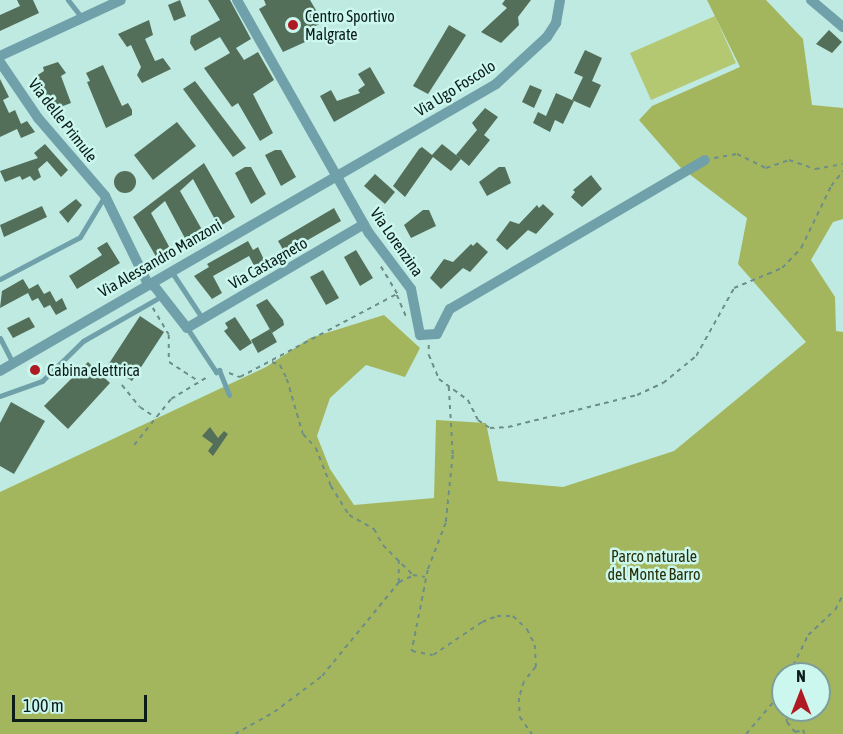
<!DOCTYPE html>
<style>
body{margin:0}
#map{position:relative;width:843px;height:734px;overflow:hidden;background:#beeae1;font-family:"Asap Condensed",sans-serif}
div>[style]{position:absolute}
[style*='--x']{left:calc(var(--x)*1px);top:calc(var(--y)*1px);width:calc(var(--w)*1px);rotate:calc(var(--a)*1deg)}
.green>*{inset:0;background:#b4c771}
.forest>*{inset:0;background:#a4b65d}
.building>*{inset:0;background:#546f59}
.round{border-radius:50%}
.path>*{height:1.5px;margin-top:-0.75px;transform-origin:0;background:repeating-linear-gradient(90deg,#6d8d87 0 4.5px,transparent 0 9px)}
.service>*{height:5px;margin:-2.5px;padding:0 2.5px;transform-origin:2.5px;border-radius:2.5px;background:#70a0aa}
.minor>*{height:10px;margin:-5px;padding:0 5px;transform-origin:5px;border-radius:5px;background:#70a0aa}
.dots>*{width:16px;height:16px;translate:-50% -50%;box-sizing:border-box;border:3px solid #cbf7ee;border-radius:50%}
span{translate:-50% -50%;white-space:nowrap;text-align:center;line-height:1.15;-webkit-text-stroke:5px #cbf7ee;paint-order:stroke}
.poi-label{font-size:16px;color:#0b1c19}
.left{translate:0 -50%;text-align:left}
.street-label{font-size:16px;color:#0b1c19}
.park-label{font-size:16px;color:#272e07}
.north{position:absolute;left:771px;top:662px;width:60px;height:60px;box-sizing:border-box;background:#cbf7ee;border:2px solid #7e9f99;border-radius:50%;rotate:0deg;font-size:16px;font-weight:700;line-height:24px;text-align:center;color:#0b1c19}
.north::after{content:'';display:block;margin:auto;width:21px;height:27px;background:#ae1b22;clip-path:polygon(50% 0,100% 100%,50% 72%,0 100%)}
.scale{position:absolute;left:12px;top:695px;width:135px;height:27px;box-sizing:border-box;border:3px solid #0b1c19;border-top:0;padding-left:8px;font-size:18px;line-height:21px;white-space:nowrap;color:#0b1c19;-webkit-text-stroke:4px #cbf7ee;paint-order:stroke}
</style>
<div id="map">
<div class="green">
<div style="clip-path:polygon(715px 16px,736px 63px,651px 100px,630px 53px)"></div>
</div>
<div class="forest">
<div style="clip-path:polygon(evenodd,707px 0,766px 0,803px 39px,812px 105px,843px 108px,843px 219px,833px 222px,811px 260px,835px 297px,836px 331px,843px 332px,843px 734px,0 734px,0 492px,266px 367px,310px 338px,384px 315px,420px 348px,405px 377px,366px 365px,330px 398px,317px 436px,330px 469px,354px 505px,434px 498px,436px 420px,486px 423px,498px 481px,563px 487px,674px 451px,806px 342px,738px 264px,747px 218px,680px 167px,639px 120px,652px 106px,740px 67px,707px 0,783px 674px,819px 674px,819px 710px,783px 710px,783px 674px)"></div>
</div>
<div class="building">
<div style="clip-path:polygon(17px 0,33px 0,39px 13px,0 31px,0 15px,20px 6px)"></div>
<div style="clip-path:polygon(180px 0,186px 16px,174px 21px,168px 5px)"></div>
<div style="clip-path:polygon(208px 0,230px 0,251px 39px,236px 48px,244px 60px,258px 52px,274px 80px,253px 94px,273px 133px,260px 141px,238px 103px,232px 107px,204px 68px,230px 53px,220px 37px,195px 51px,190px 43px,191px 36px,220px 20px)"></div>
<div style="clip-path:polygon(264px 0,310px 0,323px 22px,312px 28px,314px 38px,283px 52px,259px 9px,266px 5px)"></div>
<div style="clip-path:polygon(505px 0,531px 0,518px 17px,519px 25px,501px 43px,481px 32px,507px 8px,502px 4px)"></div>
<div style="clip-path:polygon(149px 20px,153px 35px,145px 39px,155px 61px,163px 58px,171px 69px,142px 83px,137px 75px,141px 67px,131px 45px,127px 47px,118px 34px)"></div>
<div style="clip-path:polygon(449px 25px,466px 35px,428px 94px,413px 86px)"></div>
<div style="clip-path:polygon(829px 30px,842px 42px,832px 53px,816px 44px)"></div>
<div style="clip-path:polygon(585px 50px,602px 58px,592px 81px,601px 85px,590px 108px,572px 100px,583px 77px,574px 73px)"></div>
<div style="clip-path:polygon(58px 62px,66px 73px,61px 76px,71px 103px,55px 109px,51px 101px,43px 100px,33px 78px,44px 71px,43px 67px)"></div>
<div style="clip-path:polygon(103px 65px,122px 106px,128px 103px,132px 110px,132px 115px,106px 128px,87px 82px,90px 81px,86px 73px)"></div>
<div style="clip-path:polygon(370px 67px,385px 93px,334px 122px,320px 96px,331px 90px,337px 101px,360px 93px,358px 90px,365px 85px,358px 74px)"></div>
<div style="clip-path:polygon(0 79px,9px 97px,3px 100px,9px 113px,15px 110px,21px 124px,27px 121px,35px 132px,21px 138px,17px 129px,0 137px)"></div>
<div style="clip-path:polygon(195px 81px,246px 148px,233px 157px,183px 89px)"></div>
<div style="clip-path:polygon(530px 85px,542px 90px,534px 108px,522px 102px)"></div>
<div style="clip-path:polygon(556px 93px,574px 101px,563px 124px,555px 120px,550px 132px,533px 123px,538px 112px,546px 116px)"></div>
<div style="clip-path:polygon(485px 108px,498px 117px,484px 135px,490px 140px,469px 166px,456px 155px,477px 130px,472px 123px)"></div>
<div style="clip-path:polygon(177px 122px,196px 146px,153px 180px,134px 155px)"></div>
<div style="clip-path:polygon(45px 144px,68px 170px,61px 177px,47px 161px,38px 169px,41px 177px,34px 181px,30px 176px,22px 180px,20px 176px,5px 182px,0 171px,38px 158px,34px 153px)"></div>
<div style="clip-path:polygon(442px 144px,461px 159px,451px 171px,433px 157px,405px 197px,393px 186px,419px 149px,422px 147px,432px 155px)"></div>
<div style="clip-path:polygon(275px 150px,281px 150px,296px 177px,281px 186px,265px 155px)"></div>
<div style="clip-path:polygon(204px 163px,235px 217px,219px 227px,193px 179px,180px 191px,205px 235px,188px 244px,165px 201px,151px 213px,172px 252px,158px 260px,133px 217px)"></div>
<div style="clip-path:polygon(245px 167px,251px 167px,266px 194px,251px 204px,235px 173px)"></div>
<div style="clip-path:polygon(499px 167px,505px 167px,511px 183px,487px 196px,479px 182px)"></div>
<div class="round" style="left:114px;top:171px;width:22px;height:22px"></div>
<div style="clip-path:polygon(375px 174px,395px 192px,385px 204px,364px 186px)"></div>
<div style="clip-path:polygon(591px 175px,602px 189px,582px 207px,571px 197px,575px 192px,573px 190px)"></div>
<div style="clip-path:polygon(76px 199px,82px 205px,68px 223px,59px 212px)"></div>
<div style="clip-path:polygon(543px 204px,554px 214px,536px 234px,528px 230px,507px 250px,496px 240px,510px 221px,519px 224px,537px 205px,539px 208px)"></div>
<div style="clip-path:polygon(42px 206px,47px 217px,4px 237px,0 225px)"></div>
<div style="clip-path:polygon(334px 208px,341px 221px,285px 253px,278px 241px)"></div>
<div style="clip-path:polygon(423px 210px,429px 210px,436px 226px,411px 238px,404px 225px)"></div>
<div style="clip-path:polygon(248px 241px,253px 250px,258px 247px,267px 266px,257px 271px,249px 256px,213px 276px,222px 293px,212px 299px,194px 276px,209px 267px,207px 264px)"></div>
<div style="clip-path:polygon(107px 242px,120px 263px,77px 289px,69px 276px,102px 255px,97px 248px)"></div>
<div style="clip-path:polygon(477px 242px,488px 252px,470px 272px,463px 268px,441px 289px,430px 278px,444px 259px,453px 262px,471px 244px,473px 246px)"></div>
<div style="clip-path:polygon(356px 250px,373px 278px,360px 286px,344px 257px)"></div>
<div style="clip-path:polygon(323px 270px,339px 298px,326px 305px,310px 277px)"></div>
<div style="clip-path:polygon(23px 279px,29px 289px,38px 284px,44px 294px,50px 291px,56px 302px,62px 298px,67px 309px,56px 315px,50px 305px,44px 308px,38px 298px,32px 301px,28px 293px,0 308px,2px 291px)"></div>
<div style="clip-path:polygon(267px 299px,283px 320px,284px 325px,272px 333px,256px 305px)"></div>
<div style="clip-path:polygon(140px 316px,164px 332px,132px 381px,108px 365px)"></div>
<div style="clip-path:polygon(29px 317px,35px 327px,13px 338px,7px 328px)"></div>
<div style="clip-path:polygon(235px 317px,252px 343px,240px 351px,224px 331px,228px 328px,225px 323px)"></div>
<div style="clip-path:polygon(270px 329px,277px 342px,258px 353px,251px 340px)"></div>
<div style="clip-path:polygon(88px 362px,110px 383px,68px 429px,44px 406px)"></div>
<div style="clip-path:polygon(11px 402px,45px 421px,14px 474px,0 466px,0 423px)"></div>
<div style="clip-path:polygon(210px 427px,218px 438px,224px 431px,228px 434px,213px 456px,208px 451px,213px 444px,202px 436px)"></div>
</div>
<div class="path">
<div style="--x:714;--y:158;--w:23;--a:-10"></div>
<div style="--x:737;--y:154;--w:32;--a:26"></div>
<div style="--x:766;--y:168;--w:24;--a:-19"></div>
<div style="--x:789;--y:160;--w:28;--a:19"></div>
<div style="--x:815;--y:169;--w:28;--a:-10"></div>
<div style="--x:397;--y:295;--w:25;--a:67"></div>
<div style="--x:153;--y:308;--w:31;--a:59"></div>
<div style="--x:169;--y:335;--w:27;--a:90"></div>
<div style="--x:169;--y:362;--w:35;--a:33"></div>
<div style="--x:429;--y:345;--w:10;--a:90"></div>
<div style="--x:429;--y:355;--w:26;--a:67"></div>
<div style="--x:439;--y:379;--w:36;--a:36"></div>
<div style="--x:468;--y:400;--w:22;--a:63"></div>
<div style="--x:478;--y:420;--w:14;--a:34"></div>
<div style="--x:490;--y:428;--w:18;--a:-3"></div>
<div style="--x:508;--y:427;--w:133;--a:-13.9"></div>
<div style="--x:637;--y:395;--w:29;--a:-25"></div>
<div style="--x:663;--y:383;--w:43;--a:-39.3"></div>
<div style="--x:696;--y:356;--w:78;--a:-60.8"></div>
<div style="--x:734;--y:288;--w:52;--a:-22.6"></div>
<div style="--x:782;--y:268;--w:28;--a:-46"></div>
<div style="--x:801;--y:248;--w:69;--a:-64.2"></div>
<div style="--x:831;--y:186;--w:19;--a:-51"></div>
<div style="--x:272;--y:362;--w:9;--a:21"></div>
<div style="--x:280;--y:365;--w:16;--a:63"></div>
<div style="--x:287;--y:379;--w:57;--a:73.8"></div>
<div style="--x:303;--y:434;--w:19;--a:47"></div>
<div style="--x:316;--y:448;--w:41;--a:68.5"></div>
<div style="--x:331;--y:486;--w:34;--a:58"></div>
<div style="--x:349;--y:515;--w:29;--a:29"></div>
<div style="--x:374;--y:529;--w:18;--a:61"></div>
<div style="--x:383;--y:545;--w:42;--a:45"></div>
<div style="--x:413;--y:575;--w:12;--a:9"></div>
<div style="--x:229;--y:373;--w:12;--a:20"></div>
<div style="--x:240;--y:377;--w:178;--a:-27.9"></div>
<div style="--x:397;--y:294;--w:35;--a:-121"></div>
<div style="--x:122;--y:385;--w:28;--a:51"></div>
<div style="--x:140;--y:407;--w:18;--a:34"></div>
<div style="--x:449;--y:387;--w:68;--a:86.6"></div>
<div style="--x:453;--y:455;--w:68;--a:95.9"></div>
<div style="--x:446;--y:523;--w:50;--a:111"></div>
<div style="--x:428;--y:570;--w:83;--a:101.2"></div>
<div style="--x:412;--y:651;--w:21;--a:11"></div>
<div style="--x:433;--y:655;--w:59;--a:-34"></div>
<div style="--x:482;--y:622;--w:16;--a:-22"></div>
<div style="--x:497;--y:616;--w:16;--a:0"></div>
<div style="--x:513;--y:616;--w:19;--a:43"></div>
<div style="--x:527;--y:629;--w:18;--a:63"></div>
<div style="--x:535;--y:645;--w:22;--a:87"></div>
<div style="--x:536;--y:667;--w:19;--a:129"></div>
<div style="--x:524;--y:682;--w:17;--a:107"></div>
<div style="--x:519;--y:698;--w:19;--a:87"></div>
<div style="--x:520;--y:717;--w:21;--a:55"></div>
<div style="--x:134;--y:445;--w:59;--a:-51.2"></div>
<div style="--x:171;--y:399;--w:44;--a:-31.2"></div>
<div style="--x:399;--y:560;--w:22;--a:90"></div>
<div style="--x:789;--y:674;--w:43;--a:-64"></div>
<div style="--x:808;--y:635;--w:37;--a:-43"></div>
<div style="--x:835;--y:610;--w:18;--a:-63"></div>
<div style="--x:775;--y:699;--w:14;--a:-56"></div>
<div style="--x:787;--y:710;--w:12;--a:90"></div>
<div style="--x:787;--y:722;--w:13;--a:51"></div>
<div style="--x:795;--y:732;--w:8;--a:-14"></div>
<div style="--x:803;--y:730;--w:4;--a:63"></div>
<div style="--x:235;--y:734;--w:45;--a:-29.4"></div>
<div style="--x:274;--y:712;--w:60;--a:-36.9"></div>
<div style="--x:322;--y:676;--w:122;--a:-50.7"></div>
<div style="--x:399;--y:582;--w:14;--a:-25"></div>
<div style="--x:746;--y:734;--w:45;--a:-49.5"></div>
<div style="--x:775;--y:700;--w:8;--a:14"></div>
</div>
<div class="service">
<div style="--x:68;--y:0;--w:23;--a:52"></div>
<div style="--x:173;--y:274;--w:53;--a:56.6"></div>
<div style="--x:0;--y:279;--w:90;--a:-27.7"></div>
<div style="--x:80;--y:237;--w:47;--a:-59"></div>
<div style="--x:187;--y:328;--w:53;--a:56.6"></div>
<div style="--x:216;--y:372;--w:4;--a:-34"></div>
<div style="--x:219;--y:370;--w:27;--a:68"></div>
<div style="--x:0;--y:338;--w:28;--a:63"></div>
<div style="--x:0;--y:396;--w:45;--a:-19.7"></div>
<div style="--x:42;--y:381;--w:57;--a:-44.3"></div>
<div style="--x:83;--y:341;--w:91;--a:-29.7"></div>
</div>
<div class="minor">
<div style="--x:237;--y:0;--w:268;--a:60.5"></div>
<div style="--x:369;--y:233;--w:70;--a:53.1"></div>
<div style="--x:411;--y:289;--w:47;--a:78.9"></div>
<div style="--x:420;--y:335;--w:17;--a:-3"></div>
<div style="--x:437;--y:334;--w:28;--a:-63"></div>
<div style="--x:450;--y:309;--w:295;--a:-30.3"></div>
<div style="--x:811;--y:0;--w:42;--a:40.2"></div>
<div style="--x:0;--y:56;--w:133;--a:-24.8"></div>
<div style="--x:0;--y:62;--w:68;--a:55.8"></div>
<div style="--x:38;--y:118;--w:103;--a:49.3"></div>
<div style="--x:105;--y:196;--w:96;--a:64"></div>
<div style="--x:147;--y:282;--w:9;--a:32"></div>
<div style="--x:155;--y:287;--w:52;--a:52"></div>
<div style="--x:187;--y:328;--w:205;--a:-30.4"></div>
<div style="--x:0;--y:371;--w:573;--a:-30.05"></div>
<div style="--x:496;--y:84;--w:69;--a:-42.7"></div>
<div style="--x:547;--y:37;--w:17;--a:-57"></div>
<div style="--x:556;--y:23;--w:23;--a:-80"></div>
</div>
<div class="dots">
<div style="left:293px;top:25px;background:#ae1b22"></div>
<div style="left:35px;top:370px;background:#ae1b22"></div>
</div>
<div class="poi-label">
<span class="left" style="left:305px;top:25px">Centro Sportivo<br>Malgrate</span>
<span class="left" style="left:47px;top:370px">Cabina elettrica</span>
</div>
<div class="street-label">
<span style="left:455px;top:88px;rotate:-32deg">Via Ugo Foscolo</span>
<span style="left:63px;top:120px;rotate:52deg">Via delle Primule</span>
<span style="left:397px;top:242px;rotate:55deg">Via Lorenzina</span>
<span style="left:160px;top:258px;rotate:-30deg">Via Alessandro Manzoni</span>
<span style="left:268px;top:263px;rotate:-30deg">Via Castagneto</span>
</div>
<div class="park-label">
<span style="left:654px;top:565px">Parco naturale<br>del Monte Barro</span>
</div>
<div class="north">N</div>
<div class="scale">100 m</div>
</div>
